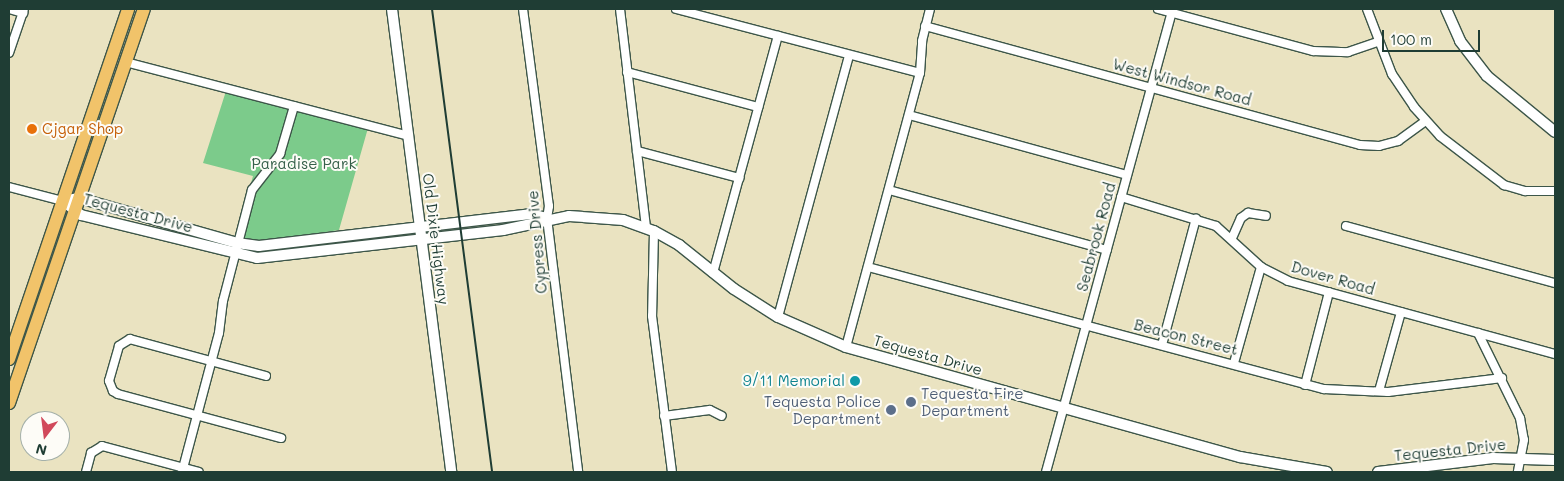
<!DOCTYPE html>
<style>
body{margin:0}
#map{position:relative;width:1564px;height:481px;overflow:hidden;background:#eae3c1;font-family:Mali,sans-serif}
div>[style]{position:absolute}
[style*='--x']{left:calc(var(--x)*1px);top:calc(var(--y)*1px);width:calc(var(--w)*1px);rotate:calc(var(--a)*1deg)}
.green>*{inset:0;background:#7ccb8b}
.roads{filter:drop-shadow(1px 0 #3d5649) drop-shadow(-1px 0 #3d5649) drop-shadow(0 1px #3d5649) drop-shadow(0 -1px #3d5649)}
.minor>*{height:8px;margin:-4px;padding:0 4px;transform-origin:4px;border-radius:4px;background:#fff}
.tertiary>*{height:10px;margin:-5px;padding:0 5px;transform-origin:5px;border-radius:5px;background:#fff}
.primary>*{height:12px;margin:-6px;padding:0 6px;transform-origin:6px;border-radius:6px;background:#f1c36a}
.rail>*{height:2px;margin:-1px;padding:0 1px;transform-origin:1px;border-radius:1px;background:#1f3d34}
.dots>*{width:14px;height:14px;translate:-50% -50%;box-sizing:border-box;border:2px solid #fdfcf7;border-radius:50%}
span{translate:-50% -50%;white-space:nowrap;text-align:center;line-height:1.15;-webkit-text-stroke:4px #fdfcf7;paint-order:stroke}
.street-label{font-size:15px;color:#1f3d34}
.food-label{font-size:15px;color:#c56008}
.left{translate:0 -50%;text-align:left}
.park-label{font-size:15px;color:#36604a}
.culture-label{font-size:15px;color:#0d838f}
.right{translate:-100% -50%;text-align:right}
.service-label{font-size:15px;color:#4e5e75}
.frame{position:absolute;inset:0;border:10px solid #1f3d34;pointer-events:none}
.north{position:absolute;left:20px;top:411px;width:50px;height:50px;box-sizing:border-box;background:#fdfcf7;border:1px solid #a4b0a9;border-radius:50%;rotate:195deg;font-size:14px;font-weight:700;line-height:20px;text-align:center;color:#1f3d34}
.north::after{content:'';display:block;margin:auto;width:18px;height:22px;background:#d1495b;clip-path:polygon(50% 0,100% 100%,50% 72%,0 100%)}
.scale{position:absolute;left:1382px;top:30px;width:98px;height:22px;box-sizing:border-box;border:2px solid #1f3d34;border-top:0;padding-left:6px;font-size:15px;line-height:18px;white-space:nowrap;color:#1f3d34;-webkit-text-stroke:4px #fdfcf7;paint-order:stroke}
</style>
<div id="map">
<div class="green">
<div style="clip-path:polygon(226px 91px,368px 128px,339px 230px,262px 242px,236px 238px,253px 176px,203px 163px)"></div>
</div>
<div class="roads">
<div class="minor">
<div style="--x:9;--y:9;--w:15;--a:16"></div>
<div style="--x:523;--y:9;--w:199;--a:82.5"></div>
<div style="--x:549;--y:206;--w:12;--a:99"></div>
<div style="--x:547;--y:218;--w:256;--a:83"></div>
<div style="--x:620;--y:9;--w:221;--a:83.2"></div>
<div style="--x:676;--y:9;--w:252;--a:14.7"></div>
<div style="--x:1158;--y:9;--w:161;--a:15.2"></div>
<div style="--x:1313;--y:51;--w:35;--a:2"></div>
<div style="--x:1348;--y:52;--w:31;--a:-19"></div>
<div style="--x:1367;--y:9;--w:70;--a:69"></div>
<div style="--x:1392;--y:74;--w:40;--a:56"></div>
<div style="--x:1414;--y:107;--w:39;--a:48"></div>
<div style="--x:1440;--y:136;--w:81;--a:37.4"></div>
<div style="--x:1504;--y:185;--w:22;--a:16"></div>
<div style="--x:1525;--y:191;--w:30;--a:0"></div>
<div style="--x:925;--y:26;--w:451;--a:15.3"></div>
<div style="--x:1360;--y:145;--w:19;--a:3"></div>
<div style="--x:1379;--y:146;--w:20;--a:-15"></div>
<div style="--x:1398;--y:141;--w:34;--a:-36"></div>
<div style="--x:9;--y:53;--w:46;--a:-71.2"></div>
<div style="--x:125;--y:62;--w:293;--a:14.6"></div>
<div style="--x:627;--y:72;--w:136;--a:15"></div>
<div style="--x:909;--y:115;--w:226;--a:15.4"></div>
<div style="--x:637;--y:151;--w:106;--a:14.8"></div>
<div style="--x:9;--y:187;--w:56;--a:14.5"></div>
<div style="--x:889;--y:190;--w:226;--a:15.4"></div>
<div style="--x:1121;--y:197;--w:99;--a:17"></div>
<div style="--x:1216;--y:226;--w:61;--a:42.3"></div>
<div style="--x:1261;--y:267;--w:30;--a:27"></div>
<div style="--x:1288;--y:281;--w:277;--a:15.3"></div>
<div style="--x:1346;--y:226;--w:217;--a:15.3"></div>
<div style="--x:654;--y:231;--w:85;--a:91.3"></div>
<div style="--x:652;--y:316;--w:157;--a:82.7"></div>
<div style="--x:1232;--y:238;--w:22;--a:-66"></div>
<div style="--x:1241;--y:218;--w:9;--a:-36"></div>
<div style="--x:1248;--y:213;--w:18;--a:9"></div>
<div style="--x:868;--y:267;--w:472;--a:15"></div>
<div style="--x:1324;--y:389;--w:64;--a:2.7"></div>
<div style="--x:1388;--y:392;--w:115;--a:-7"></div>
<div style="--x:713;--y:273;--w:246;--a:-74.7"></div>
<div style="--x:778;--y:317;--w:271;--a:-74.8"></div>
<div style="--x:1478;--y:333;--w:95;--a:63.7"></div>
<div style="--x:1520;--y:418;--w:22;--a:80"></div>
<div style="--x:1524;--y:440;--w:33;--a:101"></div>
<div style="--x:1162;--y:345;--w:131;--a:-75"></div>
<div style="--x:846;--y:347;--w:284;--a:-74.9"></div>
<div style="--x:920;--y:73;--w:32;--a:-86"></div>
<div style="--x:922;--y:41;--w:33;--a:-76"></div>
<div style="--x:1234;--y:363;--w:100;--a:-74.3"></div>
<div style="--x:266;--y:376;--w:141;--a:-164.8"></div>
<div style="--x:130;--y:339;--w:13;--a:148"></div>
<div style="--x:119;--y:346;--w:36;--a:106"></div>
<div style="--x:109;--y:381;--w:11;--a:68"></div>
<div style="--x:113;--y:391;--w:6;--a:31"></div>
<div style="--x:118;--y:394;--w:169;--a:15.1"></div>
<div style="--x:1305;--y:385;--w:96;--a:-75.5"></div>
<div style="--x:1379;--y:391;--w:82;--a:-74.4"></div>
<div style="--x:664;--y:416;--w:46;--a:-7.4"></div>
<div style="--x:710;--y:410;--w:13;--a:27"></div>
<div style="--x:86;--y:472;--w:20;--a:-75"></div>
<div style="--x:91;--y:453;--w:13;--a:-32"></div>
<div style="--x:102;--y:446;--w:100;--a:15"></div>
<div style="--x:182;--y:472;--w:144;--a:-75.1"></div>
<div style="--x:219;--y:333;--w:32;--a:-83"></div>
<div style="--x:223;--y:301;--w:115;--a:-75.4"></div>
<div style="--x:252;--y:190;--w:46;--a:-52.1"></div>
<div style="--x:280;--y:154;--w:50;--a:-73.7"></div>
<div style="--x:1046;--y:472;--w:480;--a:-74.7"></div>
</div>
<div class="tertiary">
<div style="--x:392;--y:9;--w:467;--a:82.7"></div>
<div style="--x:1446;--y:9;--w:35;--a:66"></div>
<div style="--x:1460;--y:41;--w:44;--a:52.4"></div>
<div style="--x:1487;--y:76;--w:88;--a:39.5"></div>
<div style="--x:63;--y:201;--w:23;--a:38"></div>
<div style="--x:81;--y:215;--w:181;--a:13.7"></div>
<div style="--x:257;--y:258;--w:248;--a:-6.5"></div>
<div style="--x:503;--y:230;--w:67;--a:-12"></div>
<div style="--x:569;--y:216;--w:54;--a:4.2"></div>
<div style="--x:623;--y:220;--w:33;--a:20"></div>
<div style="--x:654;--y:231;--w:29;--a:29"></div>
<div style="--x:679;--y:245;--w:70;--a:38.7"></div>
<div style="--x:734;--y:289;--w:52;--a:32.5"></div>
<div style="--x:778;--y:317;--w:74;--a:23.8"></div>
<div style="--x:846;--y:347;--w:409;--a:15.6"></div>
<div style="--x:1240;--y:457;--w:88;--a:9.8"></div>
<div style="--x:63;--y:201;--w:16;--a:-11"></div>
<div style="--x:79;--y:198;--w:164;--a:15.9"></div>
<div style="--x:237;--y:243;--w:22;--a:8"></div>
<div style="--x:259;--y:246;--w:273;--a:-6.7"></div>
<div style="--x:530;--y:214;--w:17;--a:13"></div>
<div style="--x:1378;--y:472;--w:116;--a:-6.9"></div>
<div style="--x:1493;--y:458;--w:62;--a:1.8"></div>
</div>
<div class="primary">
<div style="--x:9;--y:359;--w:370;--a:-71.2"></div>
<div style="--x:9;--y:403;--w:416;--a:-71.1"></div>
</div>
</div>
<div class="rail">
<div style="--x:432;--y:9;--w:467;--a:82.6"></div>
</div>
<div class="dots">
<div style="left:32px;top:129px;background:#e8710a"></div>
<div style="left:855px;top:381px;background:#0f9aa8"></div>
<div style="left:911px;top:402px;background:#5c6f8a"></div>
<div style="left:891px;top:410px;background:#5c6f8a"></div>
</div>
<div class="street-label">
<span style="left:1182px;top:82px;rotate:15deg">West Windsor Road</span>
<span style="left:138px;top:213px;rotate:15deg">Tequesta Drive</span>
<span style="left:1096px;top:237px;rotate:-75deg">Seabrook Road</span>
<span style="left:436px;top:239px;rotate:83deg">Old Dixie Highway</span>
<span style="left:537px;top:242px;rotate:-95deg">Cypress Drive</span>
<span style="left:1333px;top:278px;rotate:16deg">Dover Road</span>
<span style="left:1186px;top:337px;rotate:14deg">Beacon Street</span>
<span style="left:928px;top:355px;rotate:16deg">Tequesta Drive</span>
<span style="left:1450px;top:450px;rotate:-6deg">Tequesta Drive</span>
</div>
<div class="food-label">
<span class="left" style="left:42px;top:129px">Cjgar Shop</span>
</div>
<div class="park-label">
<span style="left:304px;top:164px">Paradise Park</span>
</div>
<div class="culture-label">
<span class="right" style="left:845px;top:381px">9/11 Memorial</span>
</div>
<div class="service-label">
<span class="left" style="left:921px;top:402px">Tequesta Fire<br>Department</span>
<span class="right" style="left:881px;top:410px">Tequesta Police<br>Department</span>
</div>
<div class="frame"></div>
<div class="north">N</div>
<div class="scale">100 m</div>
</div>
